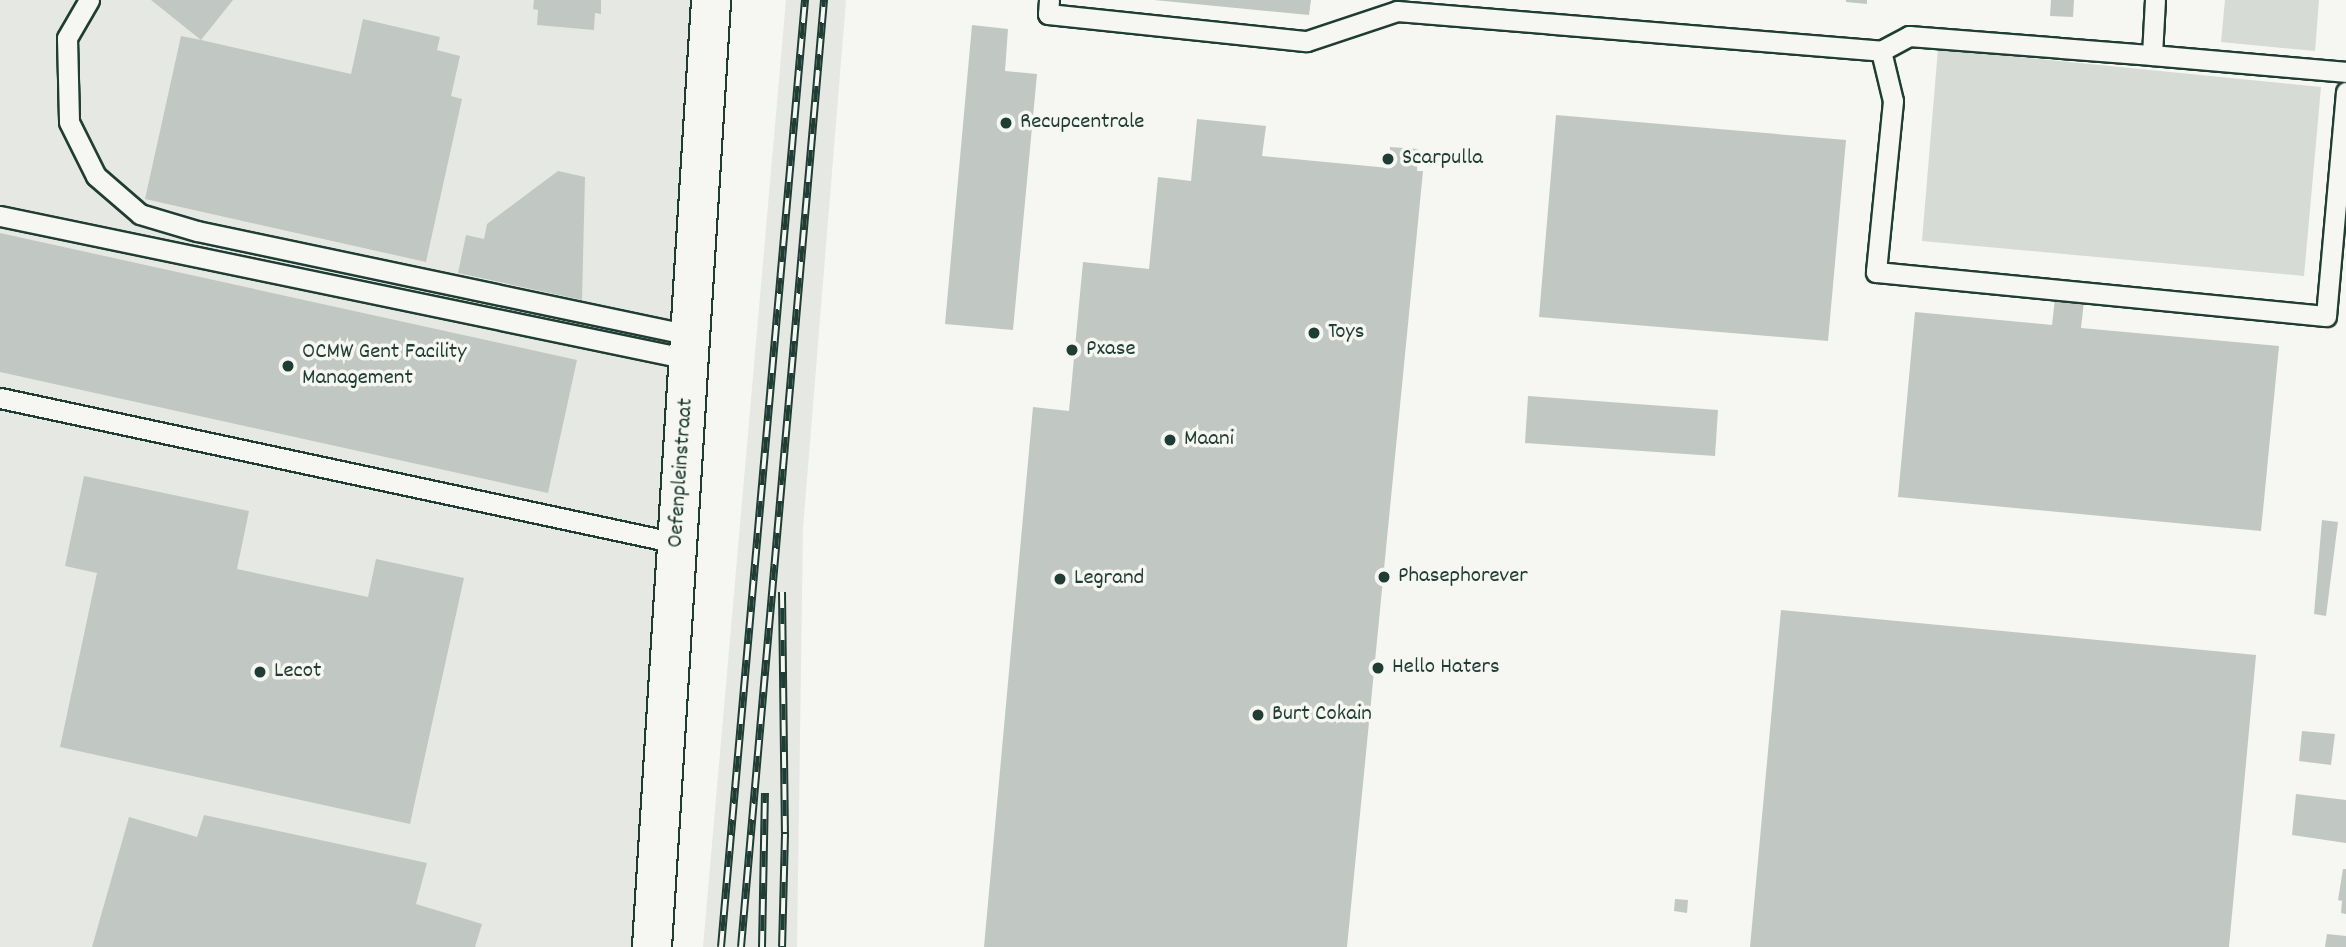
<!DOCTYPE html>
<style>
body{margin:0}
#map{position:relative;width:2346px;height:947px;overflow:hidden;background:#f6f6f2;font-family:Dekko,sans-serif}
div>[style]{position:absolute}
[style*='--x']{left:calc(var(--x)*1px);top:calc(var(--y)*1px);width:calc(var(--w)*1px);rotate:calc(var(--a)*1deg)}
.built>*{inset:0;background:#e6e8e4}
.green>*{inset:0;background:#d6dbd6}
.building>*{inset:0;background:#c1c8c3}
.roads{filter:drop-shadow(2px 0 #1f3d34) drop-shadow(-2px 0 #1f3d34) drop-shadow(0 2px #1f3d34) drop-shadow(0 -2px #1f3d34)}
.lane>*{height:19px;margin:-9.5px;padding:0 9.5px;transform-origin:9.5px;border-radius:9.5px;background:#f6f6f2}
.secondary>*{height:38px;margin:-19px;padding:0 19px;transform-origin:19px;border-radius:19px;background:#f6f6f2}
.rail>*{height:8px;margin-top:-4px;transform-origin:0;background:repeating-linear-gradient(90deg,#f6f6f2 0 16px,#1f3d34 0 32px);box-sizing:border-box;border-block:2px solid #1f3d34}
.dots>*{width:19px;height:19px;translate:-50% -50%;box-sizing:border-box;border:4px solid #f6f6f2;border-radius:50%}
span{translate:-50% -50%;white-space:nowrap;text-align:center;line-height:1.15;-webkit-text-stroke:7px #f6f6f2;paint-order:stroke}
.poi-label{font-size:23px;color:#1f3d34}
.left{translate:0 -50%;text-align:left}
.street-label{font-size:23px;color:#1f3d34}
</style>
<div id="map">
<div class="built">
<div style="clip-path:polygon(0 0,711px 0,652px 947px,0 947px)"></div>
<div style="clip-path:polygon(786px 0,846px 0,803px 528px,797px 947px,703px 947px)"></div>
</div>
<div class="green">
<div style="clip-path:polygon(2225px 0,2319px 0,2315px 51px,2221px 42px)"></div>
<div style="clip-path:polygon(1938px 49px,2321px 87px,2304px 276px,1922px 241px)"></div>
</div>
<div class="building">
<div style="clip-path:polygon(151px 0,233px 0,201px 40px,351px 74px,363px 19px,440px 37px,437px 50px,460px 56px,451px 96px,462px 99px,426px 262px,145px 199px,181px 36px,201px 40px)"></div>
<div style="clip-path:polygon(534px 0,601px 0,601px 14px,595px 13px,594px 30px,537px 25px,538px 10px,533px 9px)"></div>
<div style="clip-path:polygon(1154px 0,1311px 0,1309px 15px)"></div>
<div style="clip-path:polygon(1846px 0,1867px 0,1867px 4px,1846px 2px)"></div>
<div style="clip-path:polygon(2051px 0,2074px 0,2073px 17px,2050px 16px)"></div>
<div style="clip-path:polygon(972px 25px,1008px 29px,1005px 71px,1037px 74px,1013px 330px,945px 324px)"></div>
<div style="clip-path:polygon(1556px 115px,1846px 140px,1828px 341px,1539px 317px)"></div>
<div style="clip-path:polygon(1197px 119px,1266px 126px,1262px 156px,1389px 168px,1390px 147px,1418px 149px,1417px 171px,1423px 171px,1347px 947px,984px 947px,1033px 407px,1069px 411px,1083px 262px,1149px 269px,1158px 177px,1191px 181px)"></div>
<div style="clip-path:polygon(558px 171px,585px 177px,582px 300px,458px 273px,466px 235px,484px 239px,487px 224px)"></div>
<div style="clip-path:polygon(0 233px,577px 360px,548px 493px,0 372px)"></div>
<div style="clip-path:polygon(2055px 298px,2084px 301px,2081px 328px,2279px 346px,2261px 531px,1898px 497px,1915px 312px,2052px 325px)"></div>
<div style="clip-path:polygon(1528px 396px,1718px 410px,1715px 456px,1525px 443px)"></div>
<div style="clip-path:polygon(84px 476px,249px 511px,237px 569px,368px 597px,376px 559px,464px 578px,410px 824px,60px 747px,97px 573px,65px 566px)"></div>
<div style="clip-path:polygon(2322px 520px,2338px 522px,2326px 616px,2314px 614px)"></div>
<div style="clip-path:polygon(1781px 610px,2256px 655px,2229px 947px,1750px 947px)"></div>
<div style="clip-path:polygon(2302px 731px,2335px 734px,2331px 765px,2299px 761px)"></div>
<div style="clip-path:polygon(2296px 794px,2346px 800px,2346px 843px,2292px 835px)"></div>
<div style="clip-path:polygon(204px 815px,427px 863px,416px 904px,482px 924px,475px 947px,92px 947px,129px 817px,197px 837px)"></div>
<div style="clip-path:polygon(2343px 869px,2346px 869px,2346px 914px,2341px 913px,2342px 901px,2338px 900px)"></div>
<div style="clip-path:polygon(1675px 899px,1688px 900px,1687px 913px,1674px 911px)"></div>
<div style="clip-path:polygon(2327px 934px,2346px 936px,2346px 947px,2325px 947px)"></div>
</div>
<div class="roads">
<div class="lane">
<div style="--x:89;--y:0;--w:44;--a:120.1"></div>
<div style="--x:67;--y:38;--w:84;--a:88.6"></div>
<div style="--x:69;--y:122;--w:60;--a:63.4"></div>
<div style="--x:96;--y:176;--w:58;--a:40.8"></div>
<div style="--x:140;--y:214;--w:59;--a:16.6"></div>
<div style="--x:197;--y:231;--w:504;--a:11.91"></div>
<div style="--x:1049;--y:0;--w:14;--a:94"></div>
<div style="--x:1048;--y:14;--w:260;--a:6"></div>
<div style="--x:1307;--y:41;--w:95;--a:-18.4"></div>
<div style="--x:1397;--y:11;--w:486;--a:4.7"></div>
<div style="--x:1881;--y:51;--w:32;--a:-28"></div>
<div style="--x:1909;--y:36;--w:244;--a:4.5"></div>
<div style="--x:2152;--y:55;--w:55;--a:-86.9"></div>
<div style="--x:1881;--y:51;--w:51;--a:76.5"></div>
<div style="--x:1893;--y:101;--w:172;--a:95.7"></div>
<div style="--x:1876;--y:272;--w:452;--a:5.6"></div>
<div style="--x:2326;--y:316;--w:225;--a:-84.9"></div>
<div style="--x:2152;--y:55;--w:195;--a:5"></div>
<div style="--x:0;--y:216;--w:704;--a:11.73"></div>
<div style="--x:0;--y:398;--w:692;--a:12.09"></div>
</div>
<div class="secondary">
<div style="--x:652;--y:947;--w:949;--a:-86.43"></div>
</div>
</div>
<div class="rail">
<div style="--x:782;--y:592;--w:242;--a:89.3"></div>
<div style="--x:785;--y:834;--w:113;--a:91.5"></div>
<div style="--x:721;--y:947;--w:951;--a:-84.93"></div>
<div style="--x:741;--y:947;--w:951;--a:-84.99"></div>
<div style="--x:762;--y:947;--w:154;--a:-88.9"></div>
</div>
<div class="dots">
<div style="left:1006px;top:123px;background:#1f3d34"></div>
<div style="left:1388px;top:159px;background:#1f3d34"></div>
<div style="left:1314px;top:333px;background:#1f3d34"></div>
<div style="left:1072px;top:350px;background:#1f3d34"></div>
<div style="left:288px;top:366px;background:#1f3d34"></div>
<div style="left:1170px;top:440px;background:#1f3d34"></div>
<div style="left:1384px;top:577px;background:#1f3d34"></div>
<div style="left:1060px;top:579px;background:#1f3d34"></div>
<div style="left:1378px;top:668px;background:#1f3d34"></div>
<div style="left:260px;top:672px;background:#1f3d34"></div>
<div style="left:1258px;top:715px;background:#1f3d34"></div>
</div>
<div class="poi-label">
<span class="left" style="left:1020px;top:123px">Recupcentrale</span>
<span class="left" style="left:1402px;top:159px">Scarpulla</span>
<span class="left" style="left:1328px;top:333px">Toys</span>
<span class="left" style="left:1086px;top:350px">Pxase</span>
<span class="left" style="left:302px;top:366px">OCMW Gent Facility<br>Management</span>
<span class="left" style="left:1184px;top:440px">Maani</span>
<span class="left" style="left:1398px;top:577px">Phasephorever</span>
<span class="left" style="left:1074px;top:579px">Legrand</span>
<span class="left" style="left:1392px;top:668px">Hello Haters</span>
<span class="left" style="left:274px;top:672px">Lecot</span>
<span class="left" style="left:1272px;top:715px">Burt Cokain</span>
</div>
<div class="street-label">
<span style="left:682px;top:473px;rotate:-86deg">Oefenpleinstraat</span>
</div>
</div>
